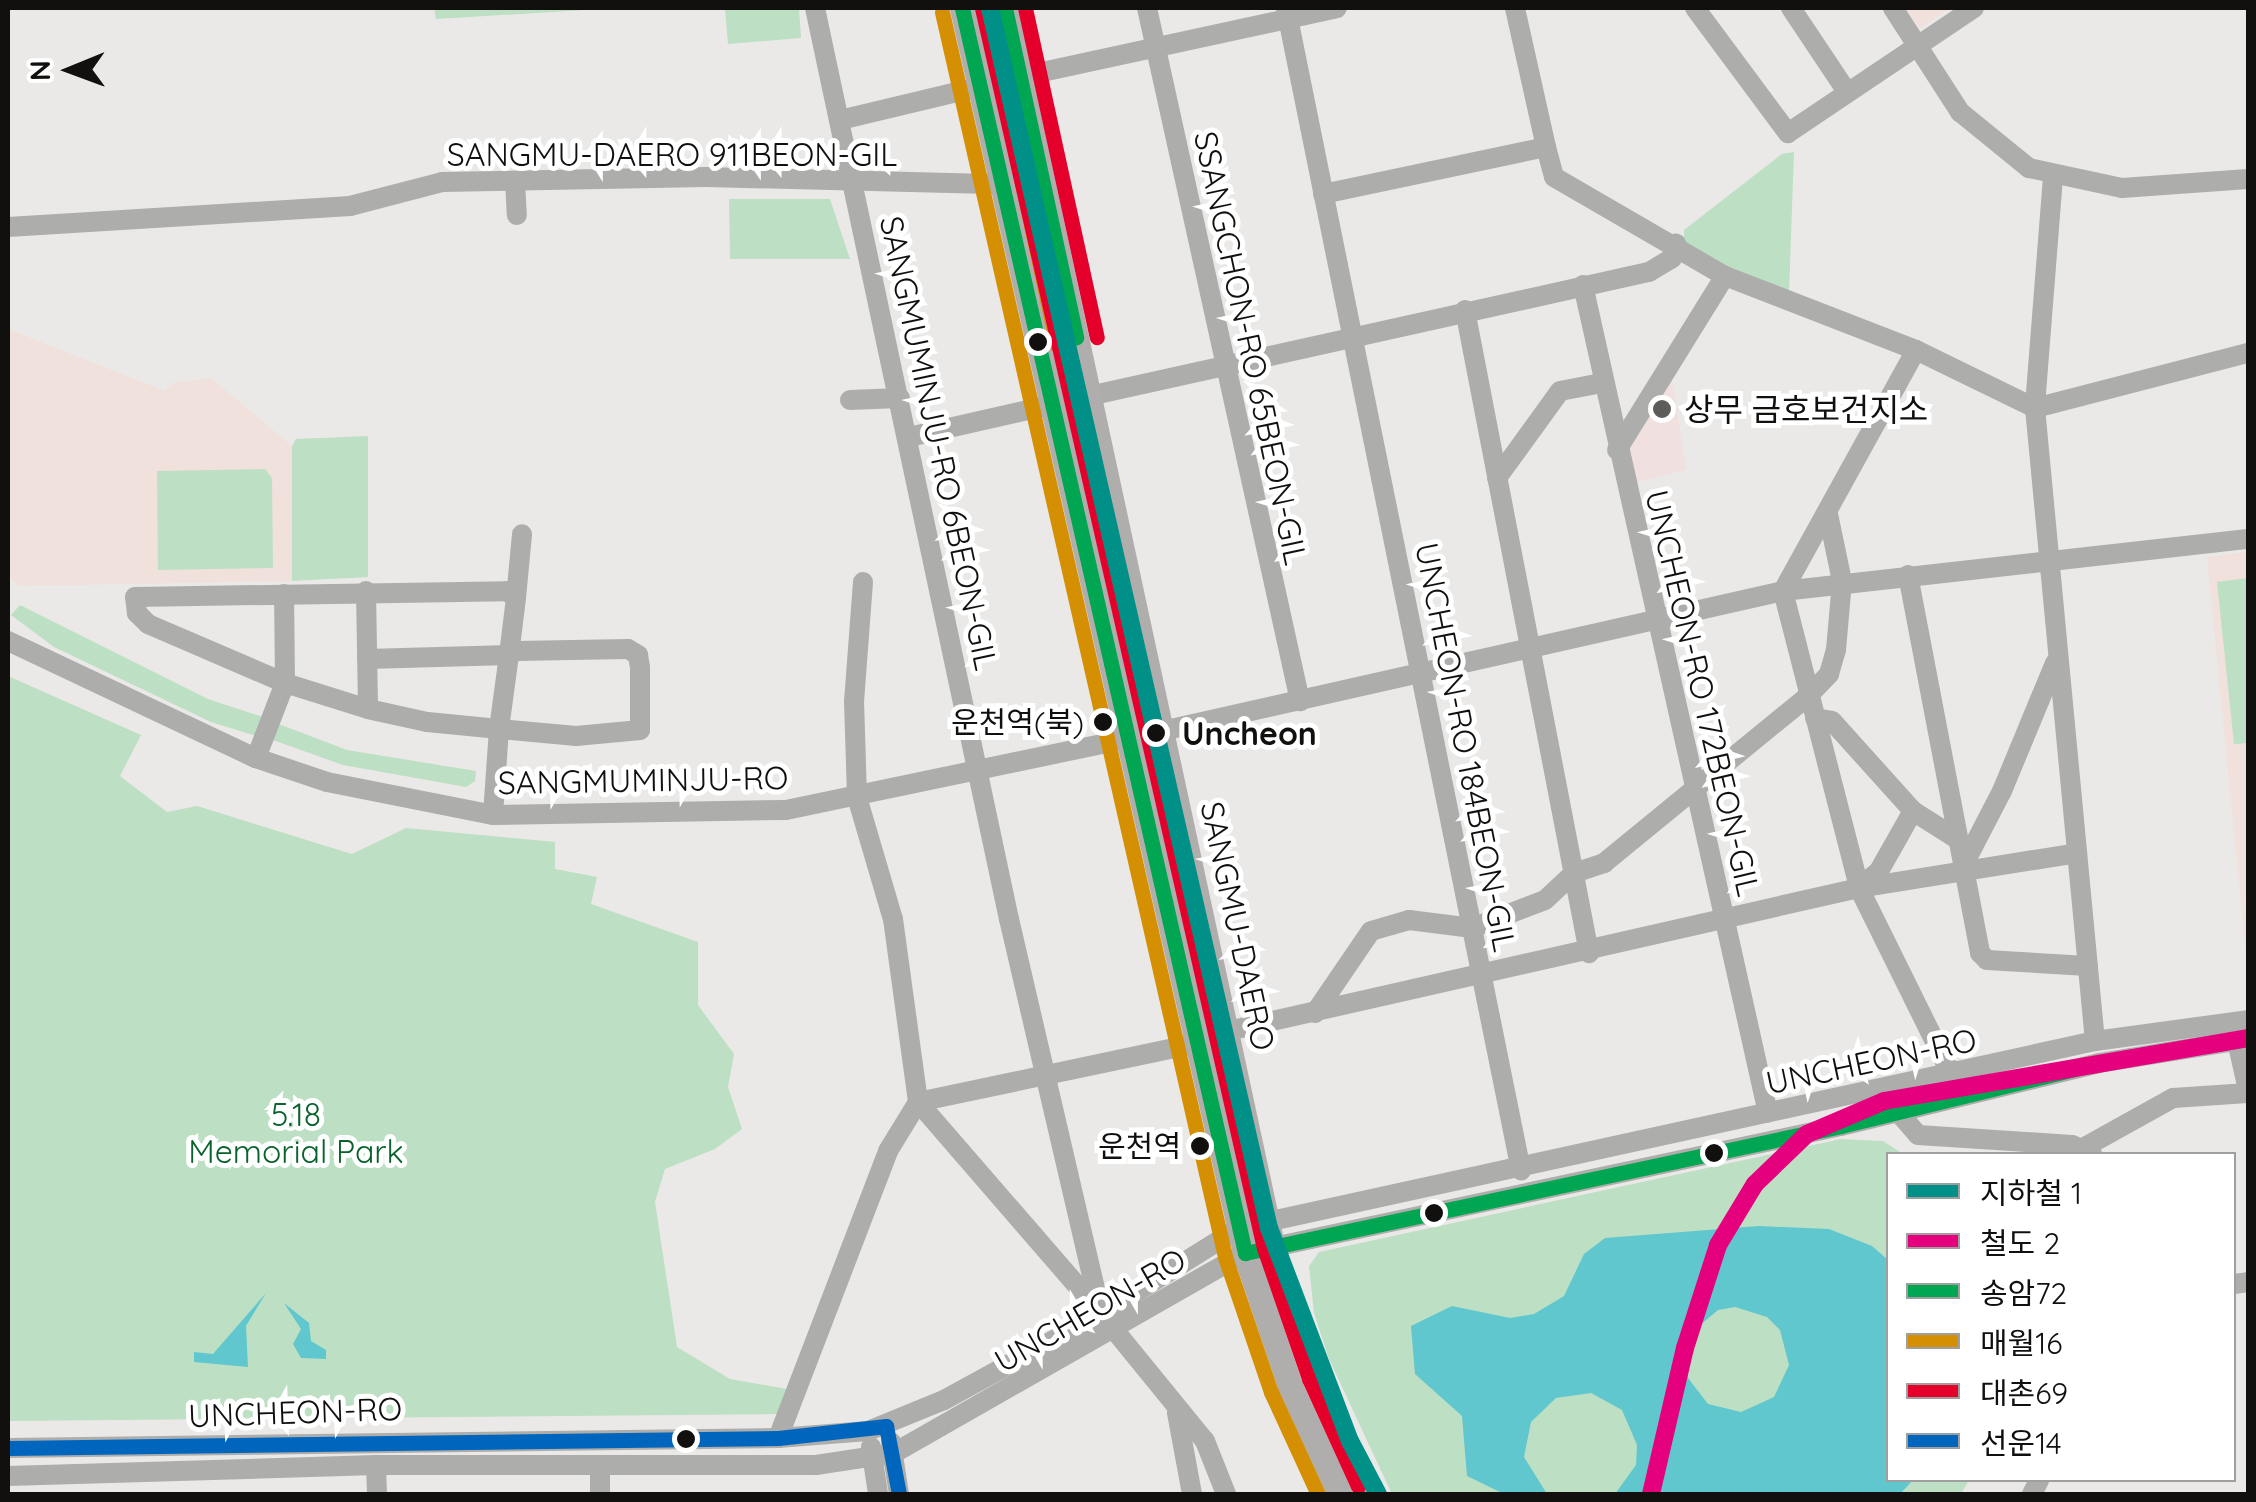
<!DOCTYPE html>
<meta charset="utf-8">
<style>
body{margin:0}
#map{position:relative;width:2256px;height:1502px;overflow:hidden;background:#ebe9e7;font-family:Quicksand,"Noto Sans KR",sans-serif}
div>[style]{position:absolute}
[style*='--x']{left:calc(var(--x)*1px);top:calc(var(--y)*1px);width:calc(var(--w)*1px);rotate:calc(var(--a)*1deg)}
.education>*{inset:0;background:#f0e1dd}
.medical>*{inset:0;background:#f0e0df}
.green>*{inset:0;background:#bddfc3}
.water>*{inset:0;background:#60c7ce}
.minor>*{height:20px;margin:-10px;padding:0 10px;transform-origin:10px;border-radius:10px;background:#adadab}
.major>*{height:25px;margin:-12.5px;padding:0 12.5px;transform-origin:12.5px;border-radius:12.5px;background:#b0aead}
.bus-1>*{height:15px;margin:-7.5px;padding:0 7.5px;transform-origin:7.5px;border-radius:7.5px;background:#00a651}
.bus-2>*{height:15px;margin:-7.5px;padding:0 7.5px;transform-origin:7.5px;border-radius:7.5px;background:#d49002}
.bus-3>*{height:15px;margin:-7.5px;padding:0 7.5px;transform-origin:7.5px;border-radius:7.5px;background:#e4002b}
.bus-4>*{height:15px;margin:-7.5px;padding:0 7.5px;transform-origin:7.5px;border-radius:7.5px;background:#0065bd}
.rail-1>*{height:18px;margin:-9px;padding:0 9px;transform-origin:9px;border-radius:9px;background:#e5007d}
.metro-1>*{height:18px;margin:-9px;padding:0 9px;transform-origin:9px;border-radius:9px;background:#009088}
.dots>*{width:28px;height:28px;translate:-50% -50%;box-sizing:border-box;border:5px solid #fff;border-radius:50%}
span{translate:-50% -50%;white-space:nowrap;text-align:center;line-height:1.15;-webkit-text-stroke:10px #fff;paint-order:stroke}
.bus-label{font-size:30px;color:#11100f}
.right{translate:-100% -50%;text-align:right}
.street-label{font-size:32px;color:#11100f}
.poi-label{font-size:32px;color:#11100f}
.left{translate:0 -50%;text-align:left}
.stop-label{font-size:32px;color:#11100f;font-weight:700}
.park-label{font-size:32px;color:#09632c}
.frame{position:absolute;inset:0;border:10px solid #11100f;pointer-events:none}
.legend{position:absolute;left:1886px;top:1152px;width:350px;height:330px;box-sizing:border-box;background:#fff;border:2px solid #a09f9f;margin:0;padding:12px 18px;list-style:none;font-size:30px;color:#11100f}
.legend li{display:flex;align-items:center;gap:20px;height:50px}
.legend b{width:50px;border:2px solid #a09f9f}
.north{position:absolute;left:20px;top:20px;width:100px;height:100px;-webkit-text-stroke:8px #fff;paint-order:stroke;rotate:269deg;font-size:28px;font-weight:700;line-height:40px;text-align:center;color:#11100f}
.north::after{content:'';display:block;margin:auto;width:35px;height:45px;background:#11100f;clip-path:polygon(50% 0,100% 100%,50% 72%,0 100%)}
</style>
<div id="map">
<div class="education">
<div style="clip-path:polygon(1906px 8px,1951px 8px,1919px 29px)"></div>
<div style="clip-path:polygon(8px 329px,165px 391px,172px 383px,211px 378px,292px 446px,292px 581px,19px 586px,8px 576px)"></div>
<div style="clip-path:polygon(2248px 552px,2248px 977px,2207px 557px)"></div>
</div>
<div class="medical">
<div style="clip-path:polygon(1670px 365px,1686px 470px,1630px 484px,1622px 453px)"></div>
</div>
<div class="green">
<div style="clip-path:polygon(434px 8px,618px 8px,436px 19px)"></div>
<div style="clip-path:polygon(725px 8px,799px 8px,801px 38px,728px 44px)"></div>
<div style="clip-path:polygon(1794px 152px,1789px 292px,1733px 274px,1684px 242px,1684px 230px,1782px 154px)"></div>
<div style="clip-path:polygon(729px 199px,830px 199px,850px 259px,730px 259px)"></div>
<div style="clip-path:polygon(368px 436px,368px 577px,292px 581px,292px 446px,296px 439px)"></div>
<div style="clip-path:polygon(265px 469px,272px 478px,273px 568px,158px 570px,157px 471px)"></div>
<div style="clip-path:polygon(2248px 578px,2248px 743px,2234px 744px,2217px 582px)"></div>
<div style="clip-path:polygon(20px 605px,208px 699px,263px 717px,256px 736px,211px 722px,54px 647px,11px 615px)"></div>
<div style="clip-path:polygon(8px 676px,141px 735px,120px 776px,167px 812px,197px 806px,352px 854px,406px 828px,555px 842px,555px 869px,597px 877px,591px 904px,698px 942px,698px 1005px,734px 1054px,728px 1087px,742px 1129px,715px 1149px,665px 1169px,655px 1202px,677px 1347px,730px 1379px,787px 1389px,778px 1414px,8px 1421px)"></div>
<div style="clip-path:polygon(276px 723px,347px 750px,476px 771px,475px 781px,466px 787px,343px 765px,270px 739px)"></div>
<div style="clip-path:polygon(1841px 1139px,1883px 1141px,1903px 1154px,1888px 1154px,1888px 1480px,1969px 1480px,1961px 1494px,1392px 1494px,1329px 1359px,1314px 1313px,1309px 1266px,1319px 1252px)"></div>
</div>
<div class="water">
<div style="clip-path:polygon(evenodd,1759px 1226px,1829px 1229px,1872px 1246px,1888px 1260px,1888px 1480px,1913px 1480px,1900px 1494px,1615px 1494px,1636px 1465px,1637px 1445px,1622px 1410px,1591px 1393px,1556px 1398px,1531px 1422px,1524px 1457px,1547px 1494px,1504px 1494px,1467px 1476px,1462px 1416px,1415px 1374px,1411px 1326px,1452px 1306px,1510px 1318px,1534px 1314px,1564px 1296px,1584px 1254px,1605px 1238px,1759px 1226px,1735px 1307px,1767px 1317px,1780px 1330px,1789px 1365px,1774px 1397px,1741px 1412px,1708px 1404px,1688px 1378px,1684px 1362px,1693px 1331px,1718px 1310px,1735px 1307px)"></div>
<div style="clip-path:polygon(266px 1293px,246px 1326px,248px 1367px,194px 1362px,194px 1352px,213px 1354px)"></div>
<div style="clip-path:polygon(284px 1303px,309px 1323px,311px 1341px,326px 1350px,326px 1359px,301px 1358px,293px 1344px,301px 1329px)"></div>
</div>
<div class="minor">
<div style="--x:815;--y:8;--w:931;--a:77.98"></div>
<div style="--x:1009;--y:919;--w:406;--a:76.9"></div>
<div style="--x:1147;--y:8;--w:710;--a:77.55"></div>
<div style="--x:1286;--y:8;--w:1186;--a:78.57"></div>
<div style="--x:1695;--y:8;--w:156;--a:53.4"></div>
<div style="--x:1788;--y:133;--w:224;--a:-33.9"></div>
<div style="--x:1791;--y:8;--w:101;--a:56.3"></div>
<div style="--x:1893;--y:8;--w:124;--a:57.2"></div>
<div style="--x:1960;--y:112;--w:89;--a:39.1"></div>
<div style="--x:2029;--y:168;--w:95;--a:12.1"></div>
<div style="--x:2122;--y:188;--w:126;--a:-4.1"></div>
<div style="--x:1019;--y:77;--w:325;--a:-12.2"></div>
<div style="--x:840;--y:120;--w:142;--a:-13.4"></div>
<div style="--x:1546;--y:147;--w:31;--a:75"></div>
<div style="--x:1554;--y:177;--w:198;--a:30.1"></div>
<div style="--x:1725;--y:276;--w:205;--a:21.2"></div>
<div style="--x:1916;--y:350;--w:132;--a:26"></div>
<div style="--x:2035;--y:408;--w:220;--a:-14.5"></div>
<div style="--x:2053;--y:177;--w:232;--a:94.5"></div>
<div style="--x:2035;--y:408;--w:636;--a:84.59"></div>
<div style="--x:515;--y:181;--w:34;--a:87"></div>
<div style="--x:1323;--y:194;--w:228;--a:-11.9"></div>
<div style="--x:1546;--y:147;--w:142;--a:-102.6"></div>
<div style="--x:8;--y:227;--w:343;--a:-3.5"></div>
<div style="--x:350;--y:206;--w:95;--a:-14.6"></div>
<div style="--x:442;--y:182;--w:264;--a:-1.1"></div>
<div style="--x:706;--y:177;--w:293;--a:1.4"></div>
<div style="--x:999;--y:184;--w:42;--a:-12.4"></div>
<div style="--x:1583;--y:285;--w:848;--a:77.41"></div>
<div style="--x:1465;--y:310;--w:655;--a:79.08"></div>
<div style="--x:1916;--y:350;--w:275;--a:118.9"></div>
<div style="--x:1783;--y:591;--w:307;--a:75.6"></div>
<div style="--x:1859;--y:888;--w:210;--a:63.7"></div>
<div style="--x:1089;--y:396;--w:574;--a:-12.49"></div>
<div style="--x:1649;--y:272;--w:27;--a:-31"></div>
<div style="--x:1672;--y:258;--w:15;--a:-74"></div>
<div style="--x:850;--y:400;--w:50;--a:-2.3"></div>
<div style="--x:909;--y:437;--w:145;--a:-12.8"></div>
<div style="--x:1617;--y:450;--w:205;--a:-58.2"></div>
<div style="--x:1497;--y:478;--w:107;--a:-54.1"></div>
<div style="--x:1560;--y:391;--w:43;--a:-10.8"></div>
<div style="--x:1908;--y:575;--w:385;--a:79.2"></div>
<div style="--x:1980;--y:953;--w:10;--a:45"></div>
<div style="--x:1987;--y:960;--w:101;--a:3.4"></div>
<div style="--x:863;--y:582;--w:119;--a:94.3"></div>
<div style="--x:854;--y:701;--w:96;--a:88.2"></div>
<div style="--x:857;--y:797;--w:127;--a:73.6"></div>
<div style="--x:893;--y:919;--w:185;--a:82.2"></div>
<div style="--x:918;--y:1102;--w:274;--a:49.1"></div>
<div style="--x:366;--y:591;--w:118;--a:89"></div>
<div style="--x:516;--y:598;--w:64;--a:-84.6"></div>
<div style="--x:8;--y:641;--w:274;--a:25.3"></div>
<div style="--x:256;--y:758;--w:75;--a:18.7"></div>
<div style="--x:327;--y:782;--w:169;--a:11.2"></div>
<div style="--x:493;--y:815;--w:293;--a:-1"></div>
<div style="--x:786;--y:810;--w:346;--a:-11.8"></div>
<div style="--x:367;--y:659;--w:142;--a:-1.6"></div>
<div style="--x:509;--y:655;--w:8;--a:-30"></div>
<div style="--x:516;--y:651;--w:112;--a:-1"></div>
<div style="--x:628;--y:649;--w:12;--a:31"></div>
<div style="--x:638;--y:655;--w:12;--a:81"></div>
<div style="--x:640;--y:667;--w:63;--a:90"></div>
<div style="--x:640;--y:730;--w:64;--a:174.6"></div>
<div style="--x:576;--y:736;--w:77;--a:-174.8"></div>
<div style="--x:499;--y:729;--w:72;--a:-174.4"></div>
<div style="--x:427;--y:722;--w:60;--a:-167.6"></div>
<div style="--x:368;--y:709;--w:87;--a:-162.6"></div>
<div style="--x:285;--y:683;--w:149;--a:-156.7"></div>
<div style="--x:148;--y:624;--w:16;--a:-135"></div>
<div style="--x:137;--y:613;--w:16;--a:-97"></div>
<div style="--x:135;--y:597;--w:372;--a:-0.9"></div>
<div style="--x:507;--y:591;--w:11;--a:38"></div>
<div style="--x:516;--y:598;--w:57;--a:97"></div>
<div style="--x:509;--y:655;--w:75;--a:97.7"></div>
<div style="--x:499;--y:729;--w:86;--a:94"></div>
<div style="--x:1815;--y:718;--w:17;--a:10"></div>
<div style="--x:1832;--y:721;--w:121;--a:48"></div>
<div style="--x:1913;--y:811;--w:49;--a:32.4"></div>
<div style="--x:1162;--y:731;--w:637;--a:-12.7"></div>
<div style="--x:1783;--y:591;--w:468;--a:-6.4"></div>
<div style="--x:256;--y:758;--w:80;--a:-68.9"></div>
<div style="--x:285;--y:683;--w:89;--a:-90.6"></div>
<div style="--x:1961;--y:870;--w:89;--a:-62.6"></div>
<div style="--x:2002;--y:791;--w:139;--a:-67.5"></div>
<div style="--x:1860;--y:887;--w:25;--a:-40"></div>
<div style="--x:1879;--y:871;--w:69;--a:-60.5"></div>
<div style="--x:1315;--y:1013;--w:99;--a:-55.7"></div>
<div style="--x:1371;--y:931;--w:40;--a:-16"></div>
<div style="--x:1409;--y:920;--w:64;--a:7.2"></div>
<div style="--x:1472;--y:928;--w:78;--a:-21"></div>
<div style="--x:1545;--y:900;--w:40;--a:-43"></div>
<div style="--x:1574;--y:873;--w:32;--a:-18"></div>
<div style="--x:1604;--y:863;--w:265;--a:-39.3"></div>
<div style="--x:1809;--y:695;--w:29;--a:-46"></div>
<div style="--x:1829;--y:674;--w:25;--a:-74"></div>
<div style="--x:1836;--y:650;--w:69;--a:-85"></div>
<div style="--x:1842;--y:581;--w:68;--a:-101.8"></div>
<div style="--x:1228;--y:1031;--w:647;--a:-12.77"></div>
<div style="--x:1859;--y:888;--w:221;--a:-9.1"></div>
<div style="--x:2237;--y:1041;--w:50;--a:77.3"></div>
<div style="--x:1891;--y:1104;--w:41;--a:48.9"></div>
<div style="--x:1918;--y:1135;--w:154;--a:3.7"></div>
<div style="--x:2072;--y:1145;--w:22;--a:24"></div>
<div style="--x:2083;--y:1148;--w:103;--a:-29.1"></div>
<div style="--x:2173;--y:1098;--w:75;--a:-3.8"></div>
<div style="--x:2234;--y:1284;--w:14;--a:-8"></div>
<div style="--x:1116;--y:1332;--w:141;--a:50.8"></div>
<div style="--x:1205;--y:1441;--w:57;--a:68.4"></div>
<div style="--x:1177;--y:1413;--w:82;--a:79.5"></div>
<div style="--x:778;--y:1438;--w:307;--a:-69"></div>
<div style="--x:888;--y:1151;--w:57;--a:-58.5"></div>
<div style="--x:918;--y:1102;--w:282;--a:-11.9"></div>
<div style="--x:891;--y:1442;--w:53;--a:81.3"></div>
<div style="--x:871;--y:1447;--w:48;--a:81.5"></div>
<div style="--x:8;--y:1448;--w:770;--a:-0.74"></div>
<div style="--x:778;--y:1438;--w:90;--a:-4.4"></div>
<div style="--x:868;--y:1431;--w:82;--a:-22.2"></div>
<div style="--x:944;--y:1400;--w:179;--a:-28.7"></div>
<div style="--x:1101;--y:1314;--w:163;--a:-31.9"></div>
<div style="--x:1239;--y:1228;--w:876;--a:-12.32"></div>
<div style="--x:2095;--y:1041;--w:154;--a:-7.8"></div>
<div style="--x:376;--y:1465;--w:29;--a:88"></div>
<div style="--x:600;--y:1467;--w:27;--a:90"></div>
<div style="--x:8;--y:1476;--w:368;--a:-1.7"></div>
<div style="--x:376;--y:1465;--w:440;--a:0"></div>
<div style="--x:816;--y:1465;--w:79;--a:-8.7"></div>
<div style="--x:894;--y:1453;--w:404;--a:-29.7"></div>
<div style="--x:1245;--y:1253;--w:609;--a:-12.03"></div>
<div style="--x:1841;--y:1126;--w:266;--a:-13.7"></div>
<div style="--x:2099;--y:1063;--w:151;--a:-9.2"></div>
<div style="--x:2032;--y:1494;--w:16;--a:-63"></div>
</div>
<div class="major">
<div style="--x:962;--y:8;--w:1277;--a:77.19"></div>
<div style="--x:1245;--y:1253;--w:140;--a:71.3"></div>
<div style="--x:1290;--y:1386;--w:119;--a:65.2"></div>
<div style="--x:1005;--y:8;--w:1294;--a:77.82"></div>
<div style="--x:1278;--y:1273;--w:238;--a:68.1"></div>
</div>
<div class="bus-1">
<div style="--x:962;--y:8;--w:1277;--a:77.19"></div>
<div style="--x:1245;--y:1253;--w:609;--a:-12.03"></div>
<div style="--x:1841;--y:1126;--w:266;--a:-13.7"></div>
<div style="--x:2099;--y:1063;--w:151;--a:-9.2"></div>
<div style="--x:1005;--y:8;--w:337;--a:77.8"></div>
</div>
<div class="bus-2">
<div style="--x:942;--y:12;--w:1277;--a:77.19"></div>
<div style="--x:1225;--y:1257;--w:143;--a:71.2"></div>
<div style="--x:1271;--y:1392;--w:112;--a:65.3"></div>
<div style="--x:985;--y:12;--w:341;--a:77.8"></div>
</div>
<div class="bus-3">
<div style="--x:982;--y:8;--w:1272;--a:77.19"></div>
<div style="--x:1264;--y:1248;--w:139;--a:71"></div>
<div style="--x:1309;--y:1379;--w:118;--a:65.4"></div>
<div style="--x:1025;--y:8;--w:337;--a:77.7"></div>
</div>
<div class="bus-4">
<div style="--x:8;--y:1448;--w:770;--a:-0.74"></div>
<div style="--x:778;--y:1438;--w:109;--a:-6.3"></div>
<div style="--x:886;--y:1426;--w:69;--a:79.2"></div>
</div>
<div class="rail-1">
<div style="--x:1651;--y:1494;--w:150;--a:-76.9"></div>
<div style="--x:1685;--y:1348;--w:108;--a:-72.2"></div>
<div style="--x:1718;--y:1245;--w:71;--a:-58.8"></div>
<div style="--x:1755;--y:1184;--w:72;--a:-43.9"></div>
<div style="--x:1807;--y:1134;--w:84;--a:-23.2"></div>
<div style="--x:1884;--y:1101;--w:369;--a:-9.8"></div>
</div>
<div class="metro-1">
<div style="--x:990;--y:8;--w:1251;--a:77.12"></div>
<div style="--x:1269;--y:1228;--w:228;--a:69.2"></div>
<div style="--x:1350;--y:1441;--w:60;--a:62.2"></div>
</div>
<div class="dots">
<div style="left:1038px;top:342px;background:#11100f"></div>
<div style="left:1662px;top:409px;background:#5d5c5b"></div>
<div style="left:1103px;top:722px;background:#11100f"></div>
<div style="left:1156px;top:733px;background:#11100f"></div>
<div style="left:1200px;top:1146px;background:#11100f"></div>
<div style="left:1714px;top:1153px;background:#11100f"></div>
<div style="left:1434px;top:1213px;background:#11100f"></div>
<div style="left:686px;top:1439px;background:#11100f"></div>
</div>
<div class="bus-label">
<span class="right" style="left:1084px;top:722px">운천역(북)</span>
<span class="right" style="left:1181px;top:1146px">운천역</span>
</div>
<div class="street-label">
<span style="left:672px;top:154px">SANGMU-DAERO 911BEON-GIL</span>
<span style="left:1251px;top:348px;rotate:78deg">SSANGCHON-RO 65BEON-GIL</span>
<span style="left:939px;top:443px;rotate:78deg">SANGMUMINJU-RO 6BEON-GIL</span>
<span style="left:1703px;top:693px;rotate:77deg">UNCHEON-RO 172BEON-GIL</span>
<span style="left:1466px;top:747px;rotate:79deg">UNCHEON-RO 184BEON-GIL</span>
<span style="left:643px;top:780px;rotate:-1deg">SANGMUMINJU-RO</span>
<span style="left:1238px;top:926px;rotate:78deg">SANGMU-DAERO</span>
<span style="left:1871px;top:1061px;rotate:-12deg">UNCHEON-RO</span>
<span style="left:1090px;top:1310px;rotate:-30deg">UNCHEON-RO</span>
<span style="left:295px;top:1412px;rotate:-2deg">UNCHEON-RO</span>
</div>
<div class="poi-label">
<span class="left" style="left:1684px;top:409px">상무 금호보건지소</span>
</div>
<div class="stop-label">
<span class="left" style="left:1182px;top:733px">Uncheon</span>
</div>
<div class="park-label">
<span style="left:296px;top:1133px">5.18<br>Memorial Park</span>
</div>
<div class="frame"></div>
<ul class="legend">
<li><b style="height:12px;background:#009088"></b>지하철 1</li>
<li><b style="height:12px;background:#e5007d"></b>철도 2</li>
<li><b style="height:12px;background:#00a651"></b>송암72</li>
<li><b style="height:12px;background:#d49002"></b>매월16</li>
<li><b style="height:12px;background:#e4002b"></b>대촌69</li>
<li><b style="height:12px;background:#0065bd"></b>선운14</li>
</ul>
<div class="north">N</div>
</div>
